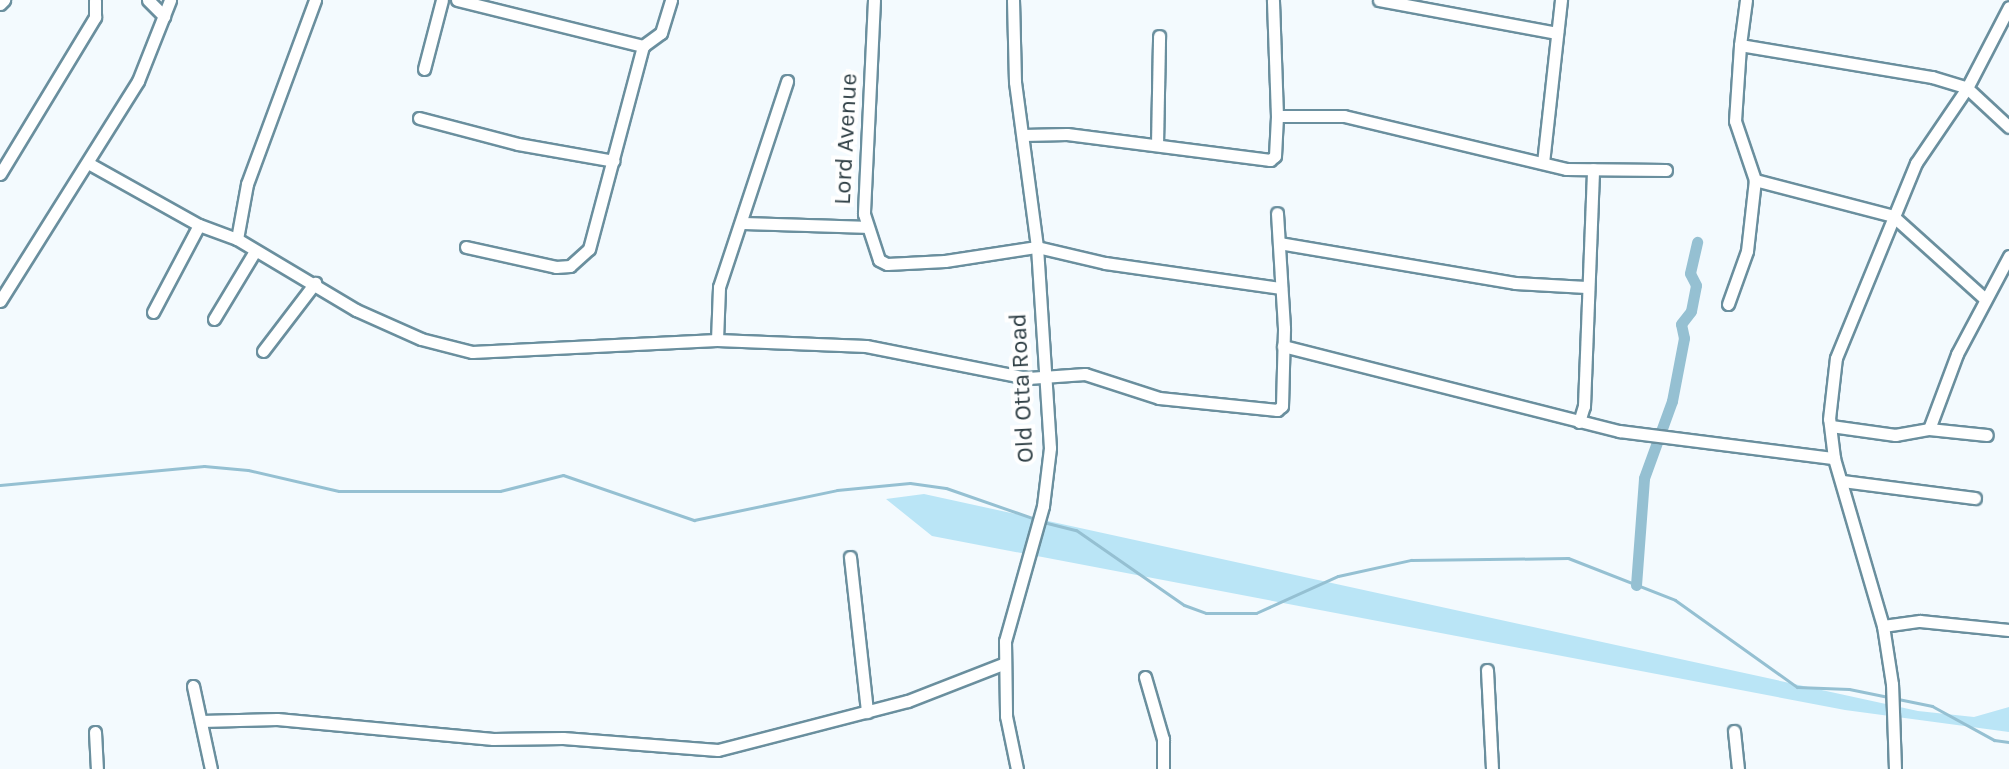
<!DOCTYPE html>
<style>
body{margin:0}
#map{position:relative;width:2009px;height:769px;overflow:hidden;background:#f3fafe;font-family:Karla,sans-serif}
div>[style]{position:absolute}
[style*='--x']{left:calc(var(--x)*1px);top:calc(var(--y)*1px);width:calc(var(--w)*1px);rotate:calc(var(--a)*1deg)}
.green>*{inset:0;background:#bae5f6}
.stream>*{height:3px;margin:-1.5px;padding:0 1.5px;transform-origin:1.5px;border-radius:1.5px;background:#95c0d2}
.canal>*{height:11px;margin:-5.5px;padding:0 5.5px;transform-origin:5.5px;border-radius:5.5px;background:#95c0d2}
.roads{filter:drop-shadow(2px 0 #6a8f9e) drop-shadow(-2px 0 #6a8f9e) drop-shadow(0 2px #6a8f9e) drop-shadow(0 -2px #6a8f9e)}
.minor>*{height:11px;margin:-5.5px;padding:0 5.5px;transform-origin:5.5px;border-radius:5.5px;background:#fff}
span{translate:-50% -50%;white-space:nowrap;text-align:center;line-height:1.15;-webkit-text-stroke:8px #fff;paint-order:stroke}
.street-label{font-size:24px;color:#2f3f45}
</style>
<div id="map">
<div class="green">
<div style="clip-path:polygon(924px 494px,1918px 711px,1974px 717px,2009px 707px,2009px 732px,1845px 710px,932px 536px,886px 499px)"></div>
</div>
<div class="stream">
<div style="--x:0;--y:485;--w:205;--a:-5.3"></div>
<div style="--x:204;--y:466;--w:44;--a:5.2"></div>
<div style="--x:248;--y:470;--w:93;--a:13"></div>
<div style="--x:339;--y:491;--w:161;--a:0"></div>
<div style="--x:500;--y:491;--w:65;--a:-14.3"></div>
<div style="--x:563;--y:475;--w:139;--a:19"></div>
<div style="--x:694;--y:520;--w:146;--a:-11.8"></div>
<div style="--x:837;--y:490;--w:73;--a:-5.5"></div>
<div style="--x:910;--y:483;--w:36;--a:8"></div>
<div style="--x:946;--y:488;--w:94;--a:19.2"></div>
<div style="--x:1043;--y:522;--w:34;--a:14"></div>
<div style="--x:1076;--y:530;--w:131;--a:34.8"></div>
<div style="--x:1184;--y:605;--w:23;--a:20"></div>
<div style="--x:1206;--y:613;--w:50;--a:0"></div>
<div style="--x:1256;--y:613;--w:90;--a:-24.3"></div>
<div style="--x:1338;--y:576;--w:75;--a:-12.4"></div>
<div style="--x:1411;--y:560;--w:157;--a:-0.7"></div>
<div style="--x:1568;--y:558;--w:115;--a:21.4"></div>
<div style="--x:1675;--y:600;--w:150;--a:35.5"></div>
<div style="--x:1797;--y:687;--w:52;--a:2.2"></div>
<div style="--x:1849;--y:689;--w:85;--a:11.6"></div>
<div style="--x:1932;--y:706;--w:71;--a:28.7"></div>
<div style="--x:1994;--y:740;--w:15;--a:8"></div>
</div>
<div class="canal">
<div style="--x:1636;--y:585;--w:107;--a:-85.7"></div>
<div style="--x:1644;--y:478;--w:82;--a:-70"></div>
<div style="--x:1672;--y:401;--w:64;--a:-79.2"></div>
<div style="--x:1684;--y:338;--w:14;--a:-102"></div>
<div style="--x:1681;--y:324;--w:16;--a:-52"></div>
<div style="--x:1691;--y:311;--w:26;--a:-79"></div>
<div style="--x:1696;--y:285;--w:13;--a:-117"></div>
<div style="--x:1690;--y:273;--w:32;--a:-77"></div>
</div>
<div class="roads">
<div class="minor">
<div style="--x:148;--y:0;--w:23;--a:45"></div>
<div style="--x:457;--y:0;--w:192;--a:13.9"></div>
<div style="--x:874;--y:0;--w:214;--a:92.7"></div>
<div style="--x:864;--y:214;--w:48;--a:71.9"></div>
<div style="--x:879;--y:260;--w:9;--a:27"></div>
<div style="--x:887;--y:264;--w:58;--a:-3"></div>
<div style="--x:945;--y:261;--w:93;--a:-8.7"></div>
<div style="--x:1037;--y:247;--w:70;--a:13.2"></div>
<div style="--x:1105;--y:263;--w:178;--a:8.1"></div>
<div style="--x:1013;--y:0;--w:82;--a:88.6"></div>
<div style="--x:1015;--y:82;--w:166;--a:82.4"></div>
<div style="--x:1037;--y:247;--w:201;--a:86.3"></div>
<div style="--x:1050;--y:448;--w:58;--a:96.9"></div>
<div style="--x:1043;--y:506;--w:140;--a:105.7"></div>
<div style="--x:1005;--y:641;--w:75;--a:89.2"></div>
<div style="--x:1006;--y:716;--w:54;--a:78.3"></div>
<div style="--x:1379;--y:0;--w:181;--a:10.5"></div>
<div style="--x:1746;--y:0;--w:45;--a:97.6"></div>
<div style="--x:1740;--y:45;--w:195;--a:9.5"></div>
<div style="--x:1932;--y:77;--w:37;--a:17"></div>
<div style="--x:1967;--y:88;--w:57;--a:42.9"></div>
<div style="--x:0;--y:4;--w:6;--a:-45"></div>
<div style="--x:424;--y:69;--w:71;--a:-75.4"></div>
<div style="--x:1277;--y:116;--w:67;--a:0"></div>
<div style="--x:1344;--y:116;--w:228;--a:13.4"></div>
<div style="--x:1566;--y:169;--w:100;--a:0.6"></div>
<div style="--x:419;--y:118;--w:102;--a:14.7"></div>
<div style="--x:518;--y:144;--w:97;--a:10"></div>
<div style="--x:1023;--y:135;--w:44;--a:-1.3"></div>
<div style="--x:1067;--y:134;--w:205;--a:7.3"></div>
<div style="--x:1270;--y:160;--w:6;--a:-39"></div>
<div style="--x:1275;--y:156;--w:40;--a:-87.1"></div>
<div style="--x:1277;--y:116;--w:116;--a:-92"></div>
<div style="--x:1157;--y:145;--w:109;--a:-88.9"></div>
<div style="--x:88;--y:163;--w:127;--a:29.2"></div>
<div style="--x:199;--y:225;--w:40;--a:20.2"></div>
<div style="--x:237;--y:239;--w:139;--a:30.8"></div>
<div style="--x:356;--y:310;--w:71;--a:24"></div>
<div style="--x:421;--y:339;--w:53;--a:14.3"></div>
<div style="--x:472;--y:352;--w:245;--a:-2.8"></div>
<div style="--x:717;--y:340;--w:149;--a:2.3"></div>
<div style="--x:866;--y:346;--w:165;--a:11.2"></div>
<div style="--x:1028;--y:378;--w:57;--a:-4"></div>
<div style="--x:1085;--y:374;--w:78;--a:18"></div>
<div style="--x:1159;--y:398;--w:119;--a:5.8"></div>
<div style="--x:1277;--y:410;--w:6;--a:-39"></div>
<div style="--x:1282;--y:406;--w:78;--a:-88.5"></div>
<div style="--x:1284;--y:328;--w:115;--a:-93.5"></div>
<div style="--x:1543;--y:163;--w:164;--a:-83.7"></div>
<div style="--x:0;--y:174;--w:184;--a:-58.8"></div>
<div style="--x:95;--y:17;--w:17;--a:-90"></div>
<div style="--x:1755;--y:180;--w:143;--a:14.6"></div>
<div style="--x:1893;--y:216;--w:122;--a:42"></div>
<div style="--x:741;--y:223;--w:124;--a:1.8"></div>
<div style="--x:237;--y:239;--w:56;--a:-79.7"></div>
<div style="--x:247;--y:184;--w:196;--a:-69.7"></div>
<div style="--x:1279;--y:243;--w:239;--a:9.6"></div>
<div style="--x:1515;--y:283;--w:71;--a:3.2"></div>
<div style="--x:466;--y:247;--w:92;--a:12.5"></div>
<div style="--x:556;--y:267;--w:14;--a:-4"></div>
<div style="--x:570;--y:266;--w:25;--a:-42"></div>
<div style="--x:589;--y:249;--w:210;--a:-75.1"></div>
<div style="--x:643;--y:46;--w:22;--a:-36"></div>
<div style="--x:661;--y:33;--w:34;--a:-73"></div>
<div style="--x:0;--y:301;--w:260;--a:-57.9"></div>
<div style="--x:138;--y:81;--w:87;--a:-68.4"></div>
<div style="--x:1728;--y:304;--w:56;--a:-70.3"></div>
<div style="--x:1747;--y:251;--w:71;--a:-83.6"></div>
<div style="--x:1755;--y:180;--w:62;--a:-108.7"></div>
<div style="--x:1735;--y:121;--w:76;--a:-86.2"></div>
<div style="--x:153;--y:312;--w:98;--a:-62.1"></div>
<div style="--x:214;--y:319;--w:79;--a:-58.9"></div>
<div style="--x:717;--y:340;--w:53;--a:-87.8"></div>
<div style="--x:719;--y:287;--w:217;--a:-71.7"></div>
<div style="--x:1283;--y:346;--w:347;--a:14.2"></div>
<div style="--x:1619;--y:431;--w:217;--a:7.2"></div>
<div style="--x:263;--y:351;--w:86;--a:-52.6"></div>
<div style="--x:1579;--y:422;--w:17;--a:-73"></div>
<div style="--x:1584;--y:406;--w:237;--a:-87.8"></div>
<div style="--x:1831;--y:426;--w:65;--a:8"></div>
<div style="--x:1895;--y:435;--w:35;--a:-10"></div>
<div style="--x:1929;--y:429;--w:58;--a:5.9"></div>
<div style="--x:1929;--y:429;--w:80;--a:-69.5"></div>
<div style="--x:1957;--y:354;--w:111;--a:-62"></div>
<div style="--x:1842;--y:481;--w:134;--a:7.3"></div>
<div style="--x:850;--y:557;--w:156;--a:83.7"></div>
<div style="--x:1883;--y:626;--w:37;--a:-8"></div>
<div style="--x:1920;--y:621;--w:89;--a:5.8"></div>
<div style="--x:1487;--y:670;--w:99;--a:87.1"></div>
<div style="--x:1145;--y:677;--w:65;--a:73.8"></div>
<div style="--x:1163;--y:739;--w:30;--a:90"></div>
<div style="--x:193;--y:686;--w:85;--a:77.8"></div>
<div style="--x:201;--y:721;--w:76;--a:-1.5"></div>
<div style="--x:277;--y:719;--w:217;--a:5.3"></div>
<div style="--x:493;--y:739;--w:70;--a:-0.8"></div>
<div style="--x:563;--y:738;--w:155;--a:4.4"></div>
<div style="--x:718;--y:750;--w:196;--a:-14.5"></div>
<div style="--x:908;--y:701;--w:102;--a:-21.3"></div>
<div style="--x:1734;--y:731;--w:38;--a:84"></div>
<div style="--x:95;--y:732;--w:37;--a:87"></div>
<div style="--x:1895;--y:769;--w:85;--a:-92"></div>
<div style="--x:1892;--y:684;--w:59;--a:-98.8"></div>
<div style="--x:1883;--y:626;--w:175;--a:-106.3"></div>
<div style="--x:1834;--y:458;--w:39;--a:-97"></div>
<div style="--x:1829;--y:419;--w:61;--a:-83.5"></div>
<div style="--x:1836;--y:358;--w:211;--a:-67.7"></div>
<div style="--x:1916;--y:163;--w:91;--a:-55.8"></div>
<div style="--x:1967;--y:88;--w:91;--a:-62.6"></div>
</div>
</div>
<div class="street-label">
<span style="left:846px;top:139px;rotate:-87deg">Lord Avenue</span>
<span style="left:1022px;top:388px;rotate:-93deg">Old Otta Road</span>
</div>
</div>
